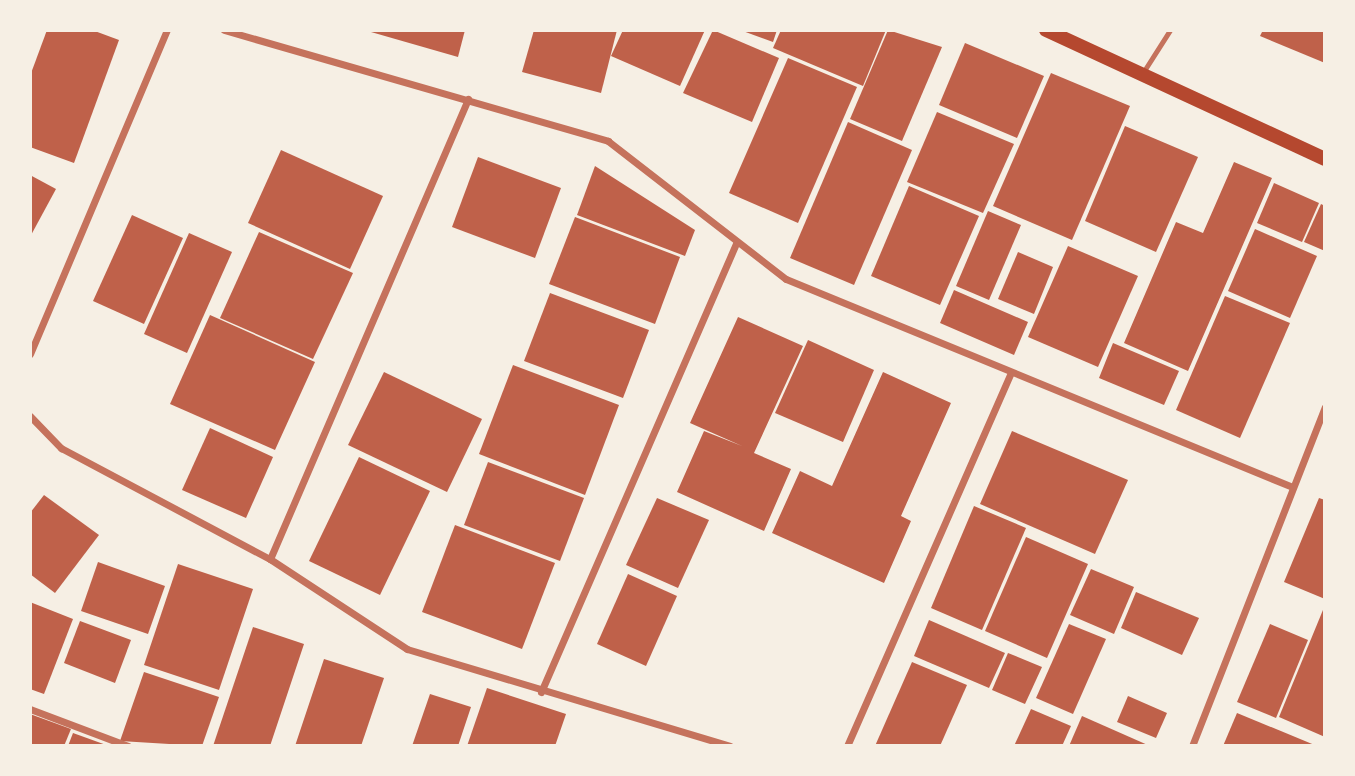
<!DOCTYPE html>
<style>
body{margin:0}
#map{position:relative;width:1355px;height:776px;overflow:hidden;background:#f6efe4;font-family:"Public Sans",sans-serif}
div>[style]{position:absolute}
[style*='--x']{left:calc(var(--x)*1px);top:calc(var(--y)*1px);width:calc(var(--w)*1px);rotate:calc(var(--a)*1deg)}
.building>*{inset:0;background:#bf614a}
.service>*{height:5px;margin:-2.5px;padding:0 2.5px;transform-origin:2.5px;border-radius:2.5px;background:#c5725c}
.minor>*{height:7px;margin:-3.5px;padding:0 3.5px;transform-origin:3.5px;border-radius:3.5px;background:#c5725c}
.secondary>*{height:14px;margin:-7px;padding:0 7px;transform-origin:7px;border-radius:7px;background:#b5482f}
span{translate:-50% -50%;white-space:nowrap;text-align:center;line-height:1.15;-webkit-text-stroke:5px #f6efe4;paint-order:stroke}
.frame{position:absolute;inset:0;border:32px solid #f6efe4;pointer-events:none}
</style>
<div id="map">
<div class="building">
<div style="clip-path:polygon(47px 30px,92px 30px,119px 40px,74px 163px,30px 147px,30px 76px)"></div>
<div style="clip-path:polygon(364px 30px,465px 30px,458px 57px)"></div>
<div style="clip-path:polygon(534px 30px,617px 30px,601px 93px,522px 72px)"></div>
<div style="clip-path:polygon(623px 30px,705px 30px,680px 86px,611px 56px)"></div>
<div style="clip-path:polygon(713px 30px,779px 58px,752px 122px,683px 93px)"></div>
<div style="clip-path:polygon(740px 30px,777px 30px,773px 42px)"></div>
<div style="clip-path:polygon(781px 30px,886px 30px,863px 86px,773px 48px)"></div>
<div style="clip-path:polygon(888px 30px,942px 47px,902px 141px,850px 119px)"></div>
<div style="clip-path:polygon(1263px 30px,1325px 30px,1325px 63px,1260px 36px)"></div>
<div style="clip-path:polygon(965px 43px,1044px 76px,1017px 138px,939px 105px)"></div>
<div style="clip-path:polygon(788px 58px,857px 87px,798px 223px,729px 193px)"></div>
<div style="clip-path:polygon(1051px 73px,1130px 106px,1072px 240px,993px 206px)"></div>
<div style="clip-path:polygon(937px 112px,1014px 144px,983px 213px,907px 182px)"></div>
<div style="clip-path:polygon(848px 122px,912px 150px,854px 285px,790px 258px)"></div>
<div style="clip-path:polygon(1125px 126px,1198px 157px,1156px 252px,1085px 221px)"></div>
<div style="clip-path:polygon(281px 150px,383px 196px,350px 269px,248px 223px)"></div>
<div style="clip-path:polygon(478px 157px,561px 188px,535px 258px,452px 227px)"></div>
<div style="clip-path:polygon(1234px 162px,1272px 178px,1188px 371px,1124px 343px,1176px 222px,1203px 233px)"></div>
<div style="clip-path:polygon(595px 166px,695px 230px,685px 256px,577px 215px)"></div>
<div style="clip-path:polygon(30px 175px,56px 189px,30px 237px)"></div>
<div style="clip-path:polygon(1274px 183px,1319px 203px,1302px 242px,1257px 223px)"></div>
<div style="clip-path:polygon(909px 186px,979px 216px,940px 305px,871px 276px)"></div>
<div style="clip-path:polygon(1321px 204px,1325px 206px,1325px 251px,1304px 242px)"></div>
<div style="clip-path:polygon(988px 211px,1021px 225px,989px 300px,956px 286px)"></div>
<div style="clip-path:polygon(132px 215px,183px 238px,144px 324px,93px 301px)"></div>
<div style="clip-path:polygon(575px 217px,680px 257px,655px 324px,549px 284px)"></div>
<div style="clip-path:polygon(1255px 229px,1317px 256px,1290px 318px,1228px 291px)"></div>
<div style="clip-path:polygon(259px 232px,353px 273px,313px 359px,220px 318px)"></div>
<div style="clip-path:polygon(189px 233px,232px 252px,187px 353px,144px 334px)"></div>
<div style="clip-path:polygon(1068px 246px,1138px 276px,1098px 367px,1028px 337px)"></div>
<div style="clip-path:polygon(1018px 252px,1053px 267px,1034px 314px,998px 299px)"></div>
<div style="clip-path:polygon(954px 290px,1028px 322px,1014px 355px,940px 323px)"></div>
<div style="clip-path:polygon(550px 293px,649px 330px,623px 398px,524px 361px)"></div>
<div style="clip-path:polygon(1225px 296px,1290px 323px,1240px 438px,1176px 410px)"></div>
<div style="clip-path:polygon(210px 315px,315px 362px,275px 450px,170px 404px)"></div>
<div style="clip-path:polygon(738px 317px,803px 346px,754px 453px,791px 469px,764px 531px,677px 492px,704px 431px,742px 446px,690px 423px)"></div>
<div style="clip-path:polygon(808px 340px,874px 370px,843px 442px,775px 413px)"></div>
<div style="clip-path:polygon(1113px 343px,1179px 371px,1164px 405px,1099px 378px)"></div>
<div style="clip-path:polygon(513px 365px,619px 405px,585px 495px,479px 454px)"></div>
<div style="clip-path:polygon(384px 372px,482px 419px,447px 492px,348px 445px)"></div>
<div style="clip-path:polygon(883px 372px,951px 403px,901px 516px,911px 521px,884px 583px,772px 533px,800px 471px,832px 486px)"></div>
<div style="clip-path:polygon(210px 428px,273px 457px,246px 518px,182px 490px)"></div>
<div style="clip-path:polygon(1012px 431px,1128px 480px,1095px 554px,980px 504px)"></div>
<div style="clip-path:polygon(359px 457px,430px 491px,380px 595px,309px 561px)"></div>
<div style="clip-path:polygon(488px 462px,584px 498px,560px 561px,464px 525px)"></div>
<div style="clip-path:polygon(44px 495px,99px 535px,55px 593px,30px 574px,30px 513px)"></div>
<div style="clip-path:polygon(657px 498px,709px 520px,678px 588px,626px 565px)"></div>
<div style="clip-path:polygon(1319px 498px,1325px 500px,1325px 599px,1284px 582px)"></div>
<div style="clip-path:polygon(974px 506px,1026px 528px,982px 630px,931px 608px)"></div>
<div style="clip-path:polygon(455px 525px,555px 563px,522px 649px,422px 612px)"></div>
<div style="clip-path:polygon(1026px 537px,1088px 564px,1047px 658px,985px 631px)"></div>
<div style="clip-path:polygon(98px 562px,165px 586px,148px 634px,81px 611px)"></div>
<div style="clip-path:polygon(178px 564px,253px 589px,219px 690px,144px 665px)"></div>
<div style="clip-path:polygon(1091px 569px,1134px 587px,1114px 634px,1070px 615px)"></div>
<div style="clip-path:polygon(628px 574px,677px 596px,646px 666px,597px 644px)"></div>
<div style="clip-path:polygon(1136px 592px,1199px 618px,1182px 655px,1121px 628px)"></div>
<div style="clip-path:polygon(30px 602px,73px 619px,44px 694px,30px 689px)"></div>
<div style="clip-path:polygon(1325px 605px,1325px 737px,1279px 717px)"></div>
<div style="clip-path:polygon(929px 620px,1005px 653px,989px 688px,914px 656px)"></div>
<div style="clip-path:polygon(80px 621px,131px 640px,115px 683px,64px 663px)"></div>
<div style="clip-path:polygon(1069px 624px,1106px 639px,1073px 714px,1036px 698px)"></div>
<div style="clip-path:polygon(1270px 624px,1308px 640px,1276px 718px,1237px 702px)"></div>
<div style="clip-path:polygon(253px 627px,304px 644px,270px 746px,213px 746px)"></div>
<div style="clip-path:polygon(1008px 653px,1042px 667px,1025px 704px,992px 690px)"></div>
<div style="clip-path:polygon(324px 659px,384px 678px,361px 746px,295px 746px)"></div>
<div style="clip-path:polygon(912px 662px,967px 685px,940px 746px,875px 746px)"></div>
<div style="clip-path:polygon(144px 672px,219px 697px,202px 746px,120px 741px)"></div>
<div style="clip-path:polygon(487px 688px,566px 714px,555px 746px,467px 746px)"></div>
<div style="clip-path:polygon(430px 694px,471px 707px,458px 746px,412px 746px)"></div>
<div style="clip-path:polygon(1128px 696px,1167px 713px,1156px 738px,1117px 722px)"></div>
<div style="clip-path:polygon(1031px 709px,1071px 726px,1062px 746px,1014px 746px)"></div>
<div style="clip-path:polygon(1237px 713px,1317px 746px,1223px 746px)"></div>
<div style="clip-path:polygon(30px 714px,71px 729px,64px 746px,30px 746px)"></div>
<div style="clip-path:polygon(1082px 716px,1150px 746px,1069px 746px)"></div>
<div style="clip-path:polygon(73px 733px,109px 746px,68px 746px)"></div>
</div>
<div class="service">
<div style="--x:1142;--y:74;--w:52;--a:-57.5"></div>
</div>
<div class="minor">
<div style="--x:224;--y:30;--w:400;--a:16.1"></div>
<div style="--x:608;--y:141;--w:225;--a:37.8"></div>
<div style="--x:786;--y:279;--w:545;--a:22.33"></div>
<div style="--x:30;--y:354;--w:352;--a:-67.1"></div>
<div style="--x:30;--y:416;--w:45;--a:45.9"></div>
<div style="--x:61;--y:448;--w:237;--a:28"></div>
<div style="--x:270;--y:559;--w:164;--a:33.3"></div>
<div style="--x:407;--y:649;--w:337;--a:16.7"></div>
<div style="--x:270;--y:559;--w:501;--a:-66.71"></div>
<div style="--x:541;--y:692;--w:491;--a:-66.5"></div>
<div style="--x:30;--y:709;--w:105;--a:20.7"></div>
<div style="--x:847;--y:746;--w:408;--a:-66.3"></div>
<div style="--x:1192;--y:746;--w:364;--a:-68.6"></div>
</div>
<div class="secondary">
<div style="--x:1046;--y:30;--w:307;--a:24.8"></div>
</div>
<div class="frame"></div>
</div>
